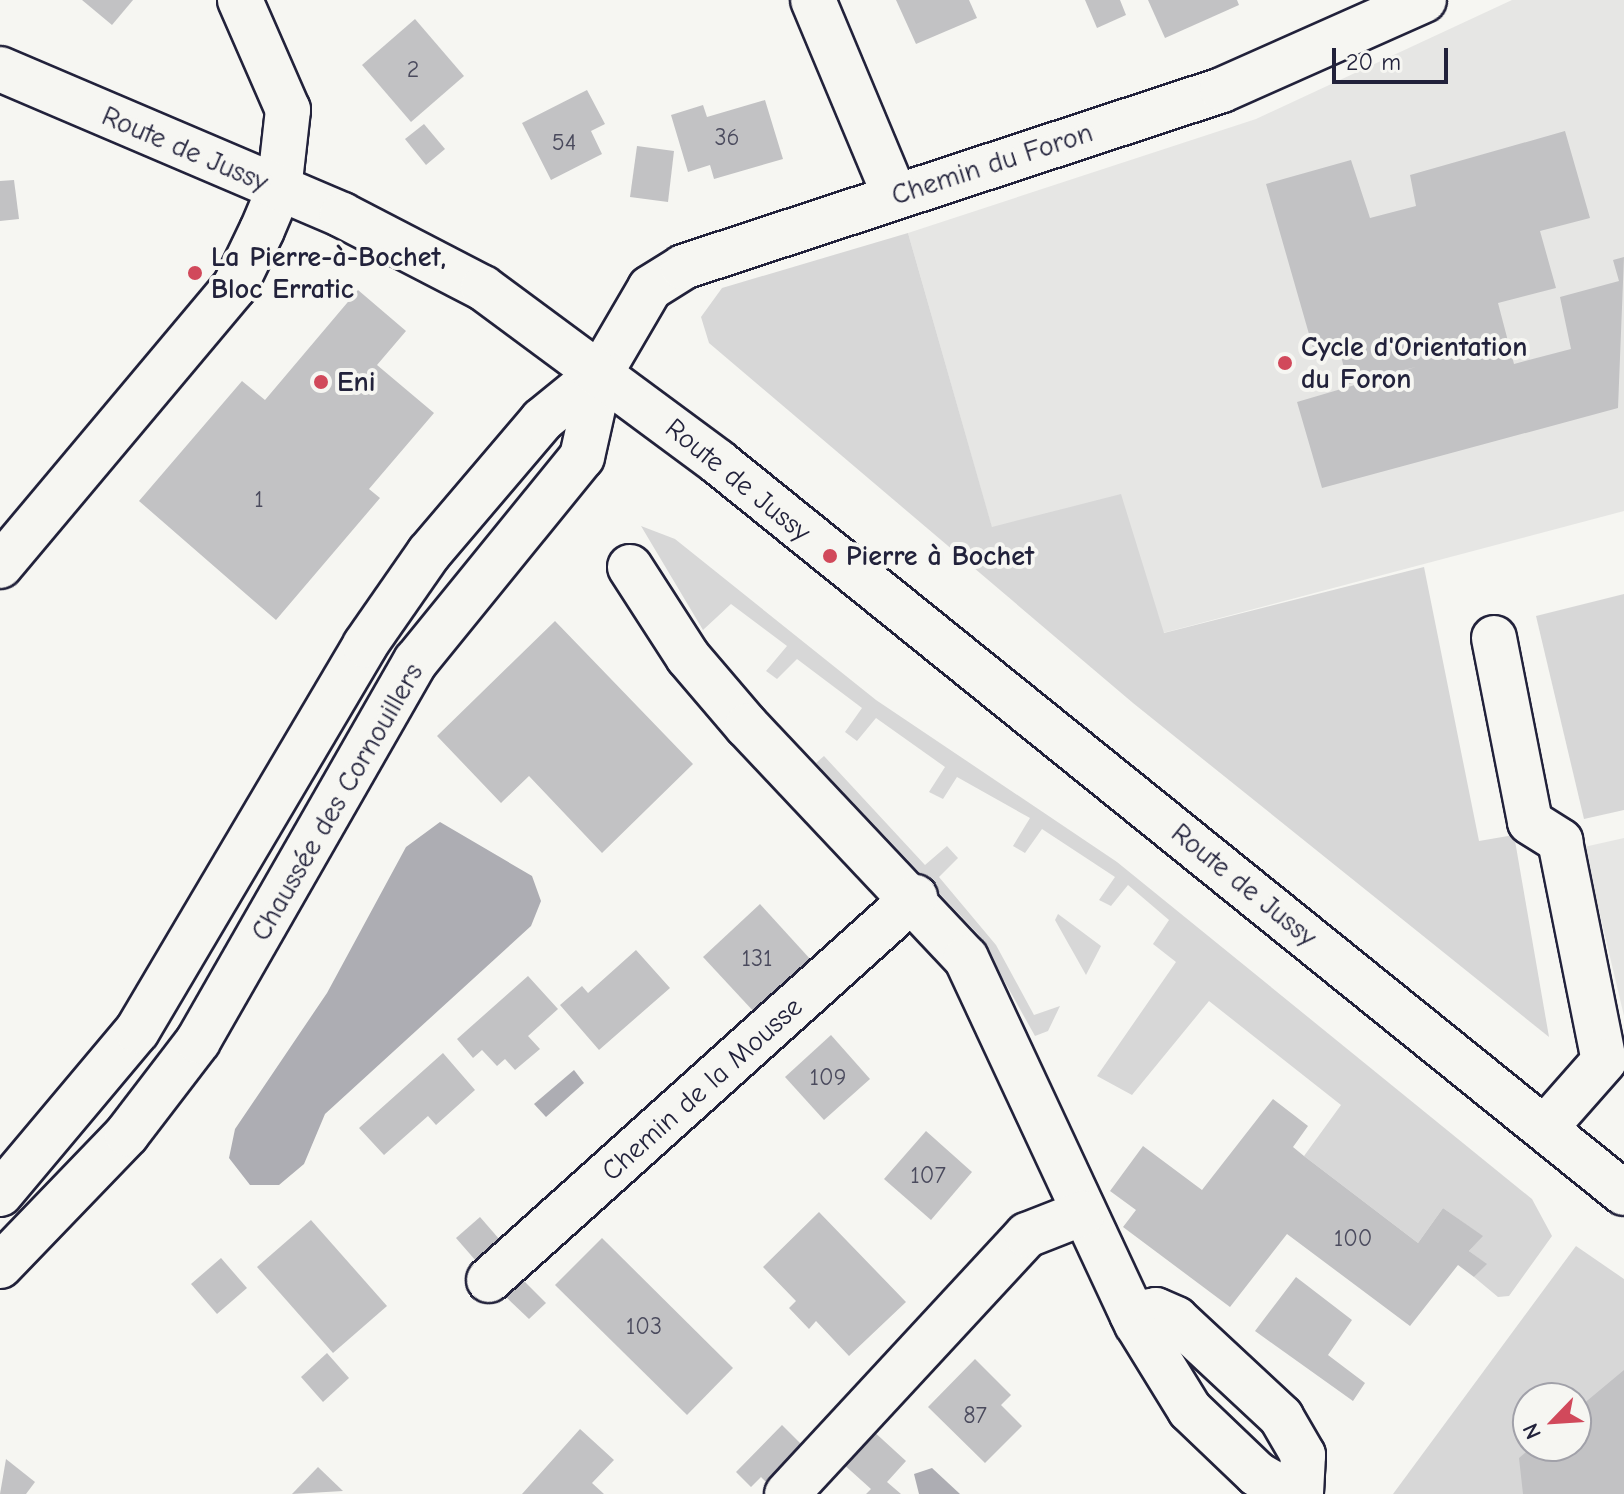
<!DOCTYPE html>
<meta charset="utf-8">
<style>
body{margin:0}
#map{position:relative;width:1624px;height:1494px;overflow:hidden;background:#f6f6f2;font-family:"Comic Neue",sans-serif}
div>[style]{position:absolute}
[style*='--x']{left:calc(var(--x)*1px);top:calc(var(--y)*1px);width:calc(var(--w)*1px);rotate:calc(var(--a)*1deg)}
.built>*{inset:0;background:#e6e6e4}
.green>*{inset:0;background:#d7d7d7}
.water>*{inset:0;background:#adadb3}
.building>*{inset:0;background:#c2c2c4}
.roads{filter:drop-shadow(2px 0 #22223b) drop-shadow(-2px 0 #22223b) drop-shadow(0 2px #22223b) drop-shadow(0 -2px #22223b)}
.minor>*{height:44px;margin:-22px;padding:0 22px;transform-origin:22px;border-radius:22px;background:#f6f6f2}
.major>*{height:44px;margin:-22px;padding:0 22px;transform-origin:22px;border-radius:22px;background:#f6f6f2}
.dots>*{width:22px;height:22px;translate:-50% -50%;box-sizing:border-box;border:4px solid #f6f6f2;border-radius:50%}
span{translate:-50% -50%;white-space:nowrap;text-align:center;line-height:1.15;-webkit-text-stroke:8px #f6f6f2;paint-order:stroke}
.number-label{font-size:24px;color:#4a4a5d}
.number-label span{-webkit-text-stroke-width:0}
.street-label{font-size:28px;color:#22223b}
.poi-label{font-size:28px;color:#22223b;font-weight:700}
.left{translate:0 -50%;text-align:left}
.north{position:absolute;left:1512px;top:1382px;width:80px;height:80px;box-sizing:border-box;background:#f6f6f2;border:2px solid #a1a1a9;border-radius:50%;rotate:245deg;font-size:22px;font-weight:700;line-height:32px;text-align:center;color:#22223b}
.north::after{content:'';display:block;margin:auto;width:28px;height:36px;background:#d1495b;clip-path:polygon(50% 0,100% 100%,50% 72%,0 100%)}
.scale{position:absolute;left:1332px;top:48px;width:116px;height:36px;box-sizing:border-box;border:4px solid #22223b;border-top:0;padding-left:10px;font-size:24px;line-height:28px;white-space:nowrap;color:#22223b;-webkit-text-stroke:6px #f6f6f2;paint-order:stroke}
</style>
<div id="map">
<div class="built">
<div style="clip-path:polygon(1512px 0,1624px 0,1624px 511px,1163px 633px,992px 528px,908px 233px,1256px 119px)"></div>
<div style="clip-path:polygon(1624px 838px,1624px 1016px,1584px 847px)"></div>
</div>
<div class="green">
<div style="clip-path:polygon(908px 233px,992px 527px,1121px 494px,1164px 633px,1424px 567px,1479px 841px,1514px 835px,1549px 1037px,1133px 703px,709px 343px,701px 317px,722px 288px)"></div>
<div style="clip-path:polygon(641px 526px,675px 539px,876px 700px,1117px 862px,1532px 1199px,1552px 1236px,1509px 1296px,1498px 1297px,1474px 1277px,1486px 1264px,1469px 1251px,1482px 1236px,1443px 1208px,1418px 1243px,1304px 1156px,1341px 1105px,1209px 1001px,1132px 1095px,1097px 1076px,1176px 962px,1153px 944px,1169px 920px,1128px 885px,1111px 906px,1099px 900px,1115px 877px,1042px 829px,1025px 853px,1013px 846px,1030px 818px,957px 777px,943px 799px,929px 792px,945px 767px,876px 718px,857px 741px,845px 732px,862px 708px,797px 659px,777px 679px,766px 671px,787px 646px,731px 604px,703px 630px)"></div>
<div style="clip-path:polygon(1624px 594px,1624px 810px,1584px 819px,1536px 616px)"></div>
<div style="clip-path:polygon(824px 756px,925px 865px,947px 846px,958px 858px,939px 877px,996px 945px,1034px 1015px,1060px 1006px,1048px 1031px,1035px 1036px,978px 934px,816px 763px)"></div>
<div style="clip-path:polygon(1058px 914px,1101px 946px,1086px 975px,1055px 920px)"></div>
<div style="clip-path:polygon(evenodd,1576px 1246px,1624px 1279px,1624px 1494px,1393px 1494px,1576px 1246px,1528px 1398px,1576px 1398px,1576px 1446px,1528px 1446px,1528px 1398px)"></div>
</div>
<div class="water">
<div style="clip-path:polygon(440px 822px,532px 876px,541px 901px,531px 926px,325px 1114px,304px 1164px,279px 1185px,250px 1185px,229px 1158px,235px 1129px,327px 993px,406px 847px)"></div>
<div style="clip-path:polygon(574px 1070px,584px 1083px,546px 1117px,534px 1104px)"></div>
<div style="clip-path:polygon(932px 1468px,960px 1494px,919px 1494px,914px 1474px)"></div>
</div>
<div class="building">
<div style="clip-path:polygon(82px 0,133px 0,112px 25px)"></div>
<div style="clip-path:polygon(896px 0,969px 0,977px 18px,916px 44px)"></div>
<div style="clip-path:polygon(1085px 0,1120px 0,1126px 15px,1097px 28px)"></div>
<div style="clip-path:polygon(1148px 0,1237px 0,1239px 5px,1165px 38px)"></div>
<div style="clip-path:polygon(415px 19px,464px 76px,411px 122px,362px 65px)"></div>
<div style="clip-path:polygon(587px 90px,605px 124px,591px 131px,602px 154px,551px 180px,522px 123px)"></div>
<div style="clip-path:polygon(765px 100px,783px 159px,714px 179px,710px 165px,688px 172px,671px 115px,703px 105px,707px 117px)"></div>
<div style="clip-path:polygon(424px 124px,445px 149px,426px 165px,405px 139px)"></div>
<div style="clip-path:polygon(1565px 131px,1590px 218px,1540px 231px,1556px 288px,1498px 303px,1514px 364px,1571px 349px,1560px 297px,1619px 281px,1613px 260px,1624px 257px,1618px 408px,1322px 488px,1297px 402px,1416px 367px,1348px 384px,1337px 340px,1313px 348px,1266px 184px,1351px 160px,1370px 218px,1416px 206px,1410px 175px)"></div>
<div style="clip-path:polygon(637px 146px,674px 151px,668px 202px,630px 197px)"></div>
<div style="clip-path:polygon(14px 180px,19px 219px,0 221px,0 181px)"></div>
<div style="clip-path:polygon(358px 290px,406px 331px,377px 365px,434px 413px,369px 489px,380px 498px,276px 620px,139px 501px,242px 381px,265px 400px)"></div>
<div style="clip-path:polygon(555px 621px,693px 764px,602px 853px,529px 776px,501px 803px,437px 736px)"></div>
<div style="clip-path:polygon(760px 904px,811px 960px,755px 1013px,703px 957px)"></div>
<div style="clip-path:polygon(636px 950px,670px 988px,599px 1050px,560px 1005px,582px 986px,588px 993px)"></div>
<div style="clip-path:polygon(528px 976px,558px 1009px,528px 1036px,540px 1049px,515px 1070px,505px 1059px,497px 1066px,482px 1050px,473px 1058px,457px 1039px)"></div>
<div style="clip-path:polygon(831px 1035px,870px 1079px,824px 1120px,785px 1077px)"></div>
<div style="clip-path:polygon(443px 1053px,475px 1090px,436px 1125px,428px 1116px,384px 1155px,359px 1128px)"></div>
<div style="clip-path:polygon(1273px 1099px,1308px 1126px,1293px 1147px,1304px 1156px,1418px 1243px,1443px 1208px,1483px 1236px,1469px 1251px,1487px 1264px,1474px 1277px,1458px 1265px,1410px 1326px,1287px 1234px,1230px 1307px,1123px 1227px,1136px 1210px,1110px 1191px,1143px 1146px,1202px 1190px)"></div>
<div style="clip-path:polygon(926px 1131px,972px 1172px,931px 1220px,884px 1179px)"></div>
<div style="clip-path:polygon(819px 1212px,906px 1302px,849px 1356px,816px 1321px,809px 1329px,789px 1308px,796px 1301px,763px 1267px)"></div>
<div style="clip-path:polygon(480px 1217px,500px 1240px,476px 1261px,456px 1238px)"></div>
<div style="clip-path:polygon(311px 1220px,387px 1306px,333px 1353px,257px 1267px)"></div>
<div style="clip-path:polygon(602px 1238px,733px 1368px,687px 1415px,555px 1285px)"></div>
<div style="clip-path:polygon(221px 1258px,247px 1288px,217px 1314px,191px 1284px)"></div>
<div style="clip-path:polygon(1296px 1277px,1352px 1320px,1328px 1355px,1365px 1383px,1353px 1401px,1255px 1331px)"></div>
<div style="clip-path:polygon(522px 1279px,546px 1303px,529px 1319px,505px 1296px)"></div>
<div style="clip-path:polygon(327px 1353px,349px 1378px,323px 1402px,301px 1377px)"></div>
<div style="clip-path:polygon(975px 1359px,1011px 1395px,1001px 1405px,1022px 1426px,985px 1463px,928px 1407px)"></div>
<div style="clip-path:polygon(1624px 1370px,1624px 1494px,1523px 1494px,1519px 1458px,1533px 1446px,1576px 1446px,1576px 1410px)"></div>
<div style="clip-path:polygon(782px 1425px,806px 1449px,770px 1486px,761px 1477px,751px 1487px,736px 1472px)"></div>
<div style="clip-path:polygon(580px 1429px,614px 1460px,592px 1483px,604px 1494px,522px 1494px)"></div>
<div style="clip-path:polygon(871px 1429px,906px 1461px,887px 1482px,901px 1494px,866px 1494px,871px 1489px,841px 1462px)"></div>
<div style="clip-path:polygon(6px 1459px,35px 1482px,26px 1494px,0 1494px)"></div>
<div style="clip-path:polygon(318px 1467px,343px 1491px,292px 1494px)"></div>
</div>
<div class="roads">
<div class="minor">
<div style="--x:813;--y:0;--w:212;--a:67.3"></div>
<div style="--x:0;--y:566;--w:366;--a:-50"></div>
<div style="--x:235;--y:286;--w:62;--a:-64.3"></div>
<div style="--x:262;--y:230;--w:43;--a:-67"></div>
<div style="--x:279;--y:190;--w:81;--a:-83.6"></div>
<div style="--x:288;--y:110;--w:120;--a:-113.6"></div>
<div style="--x:630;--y:567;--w:107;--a:57.2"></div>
<div style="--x:688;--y:657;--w:91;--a:49.5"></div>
<div style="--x:747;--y:726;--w:319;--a:46.7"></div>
<div style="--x:966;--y:958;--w:404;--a:65"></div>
<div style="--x:1137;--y:1324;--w:101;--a:58.4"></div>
<div style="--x:1190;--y:1410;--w:93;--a:43.7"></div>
<div style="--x:1257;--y:1474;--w:39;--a:30"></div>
<div style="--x:1494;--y:638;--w:187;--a:78.9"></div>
<div style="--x:1530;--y:822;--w:36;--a:32"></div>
<div style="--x:1560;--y:841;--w:224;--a:78.7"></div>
<div style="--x:1604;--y:1061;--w:89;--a:131.4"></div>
<div style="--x:0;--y:1194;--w:213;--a:-50"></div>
<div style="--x:137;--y:1031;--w:448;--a:-59.4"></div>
<div style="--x:365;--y:645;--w:112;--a:-55.2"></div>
<div style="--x:429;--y:553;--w:175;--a:-49.6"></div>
<div style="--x:542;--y:420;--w:76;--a:-39.1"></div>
<div style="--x:0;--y:1266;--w:183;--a:-46.1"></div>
<div style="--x:127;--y:1134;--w:117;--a:-52.6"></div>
<div style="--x:198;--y:1041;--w:438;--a:-60.2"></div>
<div style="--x:416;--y:661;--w:263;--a:-50.9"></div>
<div style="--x:582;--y:457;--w:87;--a:-77.4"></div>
<div style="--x:601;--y:372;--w:97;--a:-59.7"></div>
<div style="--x:650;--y:288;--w:39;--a:-32"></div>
<div style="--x:683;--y:267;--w:567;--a:-18.18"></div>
<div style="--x:1222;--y:90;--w:221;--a:-24"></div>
<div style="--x:489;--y:1280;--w:573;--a:-41.96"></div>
<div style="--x:1132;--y:1314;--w:24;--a:-9"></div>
<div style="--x:1156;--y:1310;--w:22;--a:24"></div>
<div style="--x:1176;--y:1319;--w:144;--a:43"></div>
<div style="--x:1281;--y:1417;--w:44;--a:59.9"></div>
<div style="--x:1303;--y:1455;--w:39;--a:93"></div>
<div style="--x:787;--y:1494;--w:353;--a:-47.2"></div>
<div style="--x:1027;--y:1235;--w:60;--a:-21.4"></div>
</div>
<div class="major">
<div style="--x:0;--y:69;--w:372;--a:23.1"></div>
<div style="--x:342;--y:215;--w:159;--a:27.4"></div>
<div style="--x:483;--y:288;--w:292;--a:36.5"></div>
<div style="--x:718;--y:462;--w:1164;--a:38.9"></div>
</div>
</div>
<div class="dots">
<div style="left:195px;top:273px;background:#d1495b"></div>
<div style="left:1285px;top:363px;background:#d1495b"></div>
<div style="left:321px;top:382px;background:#d1495b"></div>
<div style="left:830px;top:556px;background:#d1495b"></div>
</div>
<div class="number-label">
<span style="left:413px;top:70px">2</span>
<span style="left:727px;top:138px">36</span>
<span style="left:564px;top:143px">54</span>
<span style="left:259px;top:500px">1</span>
<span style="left:757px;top:959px">131</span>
<span style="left:828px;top:1078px">109</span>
<span style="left:928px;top:1176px">107</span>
<span style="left:1353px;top:1239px">100</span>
<span style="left:644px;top:1327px">103</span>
<span style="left:975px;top:1416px">87</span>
</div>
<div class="street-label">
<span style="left:185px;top:149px;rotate:23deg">Route de Jussy</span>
<span style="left:992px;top:164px;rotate:-18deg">Chemin du Foron</span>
<span style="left:738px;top:480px;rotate:39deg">Route de Jussy</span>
<span style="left:337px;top:802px;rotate:-60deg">Chaussée des Cornouillers</span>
<span style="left:1244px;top:885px;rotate:39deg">Route de Jussy</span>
<span style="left:702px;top:1089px;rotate:-42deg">Chemin de la Mousse</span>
</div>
<div class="poi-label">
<span class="left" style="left:211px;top:273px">La Pierre-à-Bochet,<br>Bloc Erratic</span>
<span class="left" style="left:1301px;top:363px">Cycle d'Orientation<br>du Foron</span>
<span class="left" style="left:337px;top:382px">Eni</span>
<span class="left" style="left:846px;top:556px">Pierre à Bochet</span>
</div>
<div class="north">N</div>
<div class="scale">20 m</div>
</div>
